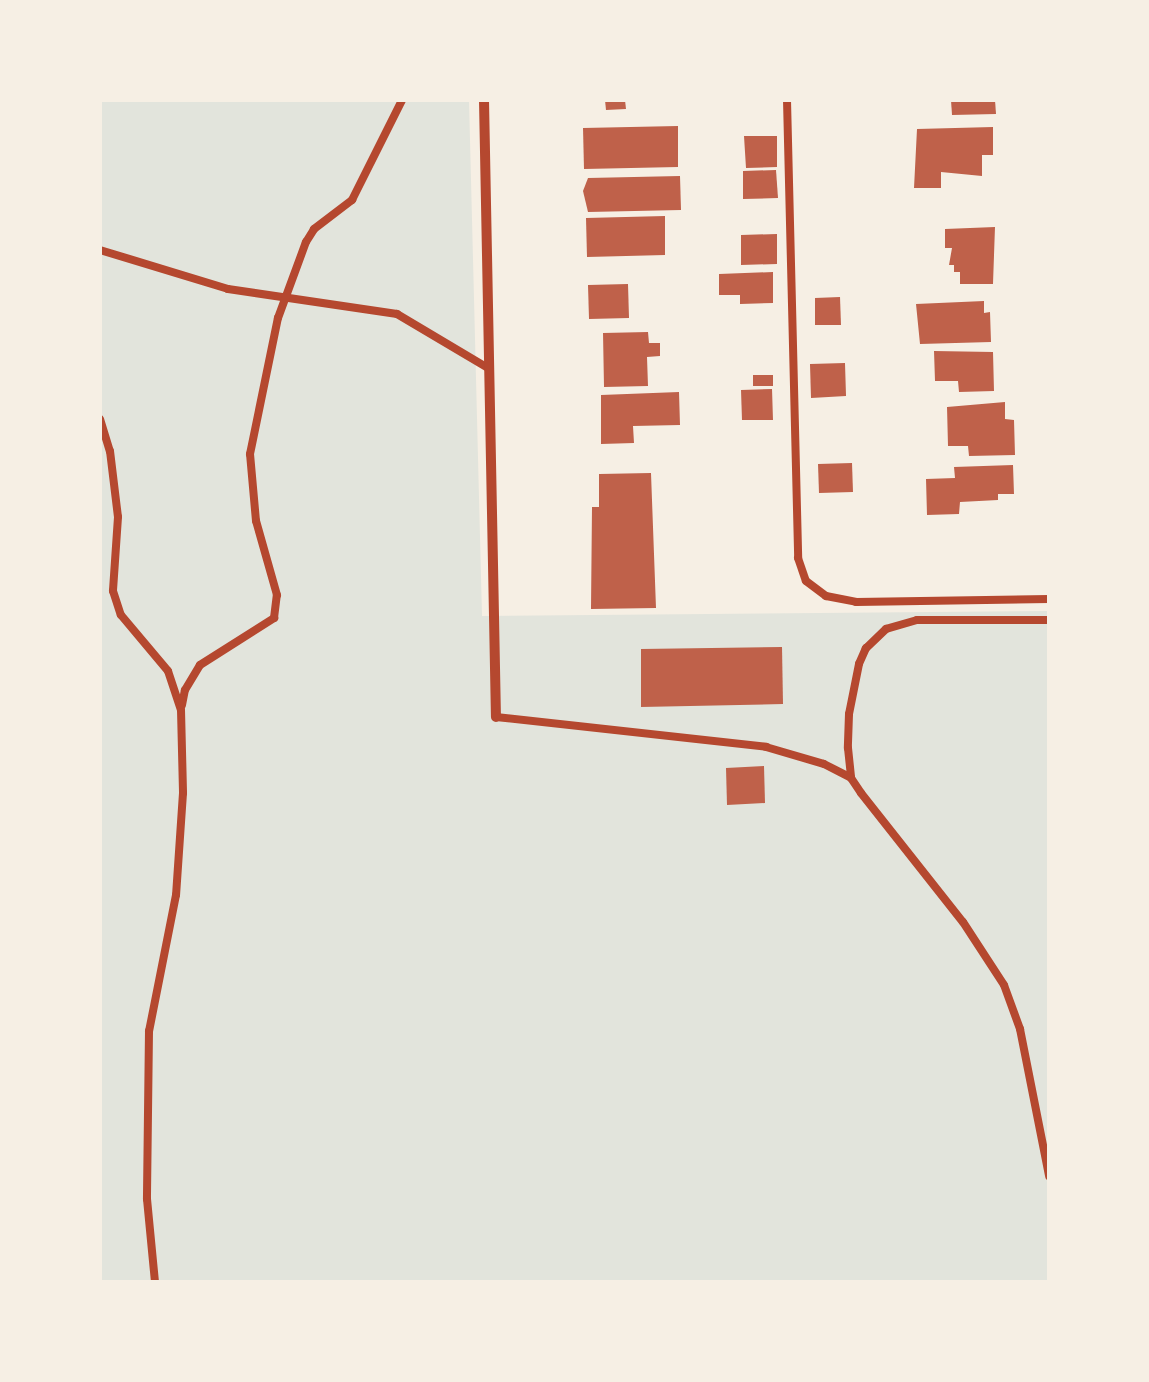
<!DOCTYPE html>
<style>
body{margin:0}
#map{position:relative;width:1149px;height:1382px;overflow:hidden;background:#f6efe4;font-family:Roboto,sans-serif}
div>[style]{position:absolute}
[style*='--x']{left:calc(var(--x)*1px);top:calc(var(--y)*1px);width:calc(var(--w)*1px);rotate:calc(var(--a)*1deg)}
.green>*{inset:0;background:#e2e4dc}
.building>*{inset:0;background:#bf614a}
.service>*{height:8px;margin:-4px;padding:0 4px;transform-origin:4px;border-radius:4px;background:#b5482f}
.minor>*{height:10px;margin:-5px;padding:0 5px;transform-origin:5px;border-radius:5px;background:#b5482f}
span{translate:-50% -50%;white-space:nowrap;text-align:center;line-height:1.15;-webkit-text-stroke:9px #f6efe4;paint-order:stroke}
.frame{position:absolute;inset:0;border:102px solid #f6efe4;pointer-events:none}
</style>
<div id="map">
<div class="green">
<div style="clip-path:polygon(100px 100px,469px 100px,482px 616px,1049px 611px,1049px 1282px,100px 1282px)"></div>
</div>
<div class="building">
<div style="clip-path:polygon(605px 100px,625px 100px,626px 109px,606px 110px)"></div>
<div style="clip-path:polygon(951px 100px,995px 100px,996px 114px,952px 115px)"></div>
<div style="clip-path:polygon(678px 126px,678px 167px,584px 169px,583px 128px)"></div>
<div style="clip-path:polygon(993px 127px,993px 155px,982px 155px,982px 176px,941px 172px,941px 188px,914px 188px,917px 129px)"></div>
<div style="clip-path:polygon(744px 136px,777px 136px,777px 167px,746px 168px)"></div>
<div style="clip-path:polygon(776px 170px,778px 198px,743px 199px,743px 171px)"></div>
<div style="clip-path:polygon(680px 176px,681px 210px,588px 212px,583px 191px,588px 178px)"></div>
<div style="clip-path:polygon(665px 216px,665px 255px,587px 257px,586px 218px)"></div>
<div style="clip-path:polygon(995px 227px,993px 284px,960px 284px,960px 272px,954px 272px,954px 265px,949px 265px,952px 248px,945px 248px,945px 229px)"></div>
<div style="clip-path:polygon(777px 234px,777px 264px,741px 265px,741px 235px)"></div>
<div style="clip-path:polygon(773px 272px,773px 303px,740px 304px,740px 295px,719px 295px,719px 274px)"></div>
<div style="clip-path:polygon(628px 284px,629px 318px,589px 319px,588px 285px)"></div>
<div style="clip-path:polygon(840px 297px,841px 325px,815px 325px,815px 298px)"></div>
<div style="clip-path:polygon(984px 301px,984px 313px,990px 312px,991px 342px,920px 344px,916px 304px)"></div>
<div style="clip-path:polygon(648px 332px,649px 343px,660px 343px,660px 356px,647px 357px,648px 386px,604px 387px,603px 333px)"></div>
<div style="clip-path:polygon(934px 351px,993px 352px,994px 391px,959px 392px,958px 381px,935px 381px)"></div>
<div style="clip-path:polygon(845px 363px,846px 396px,811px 398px,810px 364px)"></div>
<div style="clip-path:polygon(753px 375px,773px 375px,773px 386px,753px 386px)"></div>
<div style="clip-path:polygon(772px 389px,773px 420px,742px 420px,741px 390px)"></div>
<div style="clip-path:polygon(679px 392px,680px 425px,633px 426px,634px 443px,601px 444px,601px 395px)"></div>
<div style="clip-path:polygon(1005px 402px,1005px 419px,1014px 420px,1015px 455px,969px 456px,968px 446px,948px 446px,947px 407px)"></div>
<div style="clip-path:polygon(852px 463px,853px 492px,819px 493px,818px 464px)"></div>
<div style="clip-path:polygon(1013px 465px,1014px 494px,998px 494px,998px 500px,960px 502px,959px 514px,927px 515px,926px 479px,955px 478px,954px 467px)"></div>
<div style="clip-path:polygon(651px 473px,656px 608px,591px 609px,592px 507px,599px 507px,599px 474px)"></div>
<div style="clip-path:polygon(782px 647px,783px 704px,641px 707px,641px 649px)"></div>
<div style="clip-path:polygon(764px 766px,765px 803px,727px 805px,726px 768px)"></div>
</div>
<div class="service">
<div style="--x:787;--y:100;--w:458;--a:88.6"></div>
<div style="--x:798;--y:558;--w:24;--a:71"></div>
<div style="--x:806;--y:581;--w:25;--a:37"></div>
<div style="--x:826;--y:596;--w:31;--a:11"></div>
<div style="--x:856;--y:602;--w:193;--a:-0.9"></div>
<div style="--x:100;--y:250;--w:134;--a:16.9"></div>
<div style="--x:228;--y:289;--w:171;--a:8.4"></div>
<div style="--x:397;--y:314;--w:106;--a:30.7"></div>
<div style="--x:100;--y:419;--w:34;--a:73"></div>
<div style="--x:110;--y:451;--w:66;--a:83.1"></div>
<div style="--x:118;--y:517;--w:74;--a:93.9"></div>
<div style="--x:113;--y:591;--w:25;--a:72"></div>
<div style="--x:121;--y:615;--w:73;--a:50"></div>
<div style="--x:168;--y:671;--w:41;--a:71.6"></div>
<div style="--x:181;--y:710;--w:83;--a:88.6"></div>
<div style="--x:183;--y:793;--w:102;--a:93.9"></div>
<div style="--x:176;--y:895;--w:139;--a:101.2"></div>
<div style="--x:149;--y:1031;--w:168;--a:90.7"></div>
<div style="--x:147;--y:1199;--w:83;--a:84.5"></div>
<div style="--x:1049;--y:620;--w:132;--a:180"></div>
<div style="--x:917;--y:620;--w:32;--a:164"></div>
<div style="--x:886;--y:629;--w:28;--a:136"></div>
<div style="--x:866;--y:648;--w:17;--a:114"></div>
<div style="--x:859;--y:664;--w:51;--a:101.3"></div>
<div style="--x:849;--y:714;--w:34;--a:92"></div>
<div style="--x:848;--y:748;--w:30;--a:84"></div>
<div style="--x:851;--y:778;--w:18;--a:56"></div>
<div style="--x:861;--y:793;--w:164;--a:51.7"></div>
<div style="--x:963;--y:922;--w:75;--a:56.9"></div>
<div style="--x:1004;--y:985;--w:47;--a:70"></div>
<div style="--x:1020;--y:1029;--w:150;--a:78.8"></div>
<div style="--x:182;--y:705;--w:15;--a:-79"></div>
<div style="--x:185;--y:690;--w:29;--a:-59"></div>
<div style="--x:200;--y:665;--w:88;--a:-32.4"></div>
<div style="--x:274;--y:618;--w:23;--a:-83"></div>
<div style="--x:277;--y:595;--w:77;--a:-105.8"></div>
<div style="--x:256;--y:521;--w:67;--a:-95.1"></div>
<div style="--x:250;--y:454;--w:139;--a:-78.4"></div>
<div style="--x:278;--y:318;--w:81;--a:-69.8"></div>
<div style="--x:306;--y:242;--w:15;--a:-58"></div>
<div style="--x:314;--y:229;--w:48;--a:-37.3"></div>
<div style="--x:352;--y:200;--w:112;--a:-63.4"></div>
<div style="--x:496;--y:717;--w:272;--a:6.3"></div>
<div style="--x:766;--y:747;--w:60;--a:16.3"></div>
<div style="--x:824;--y:764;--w:30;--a:27"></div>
</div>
<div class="minor">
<div style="--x:484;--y:100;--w:617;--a:88.89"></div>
</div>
<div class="frame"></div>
</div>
